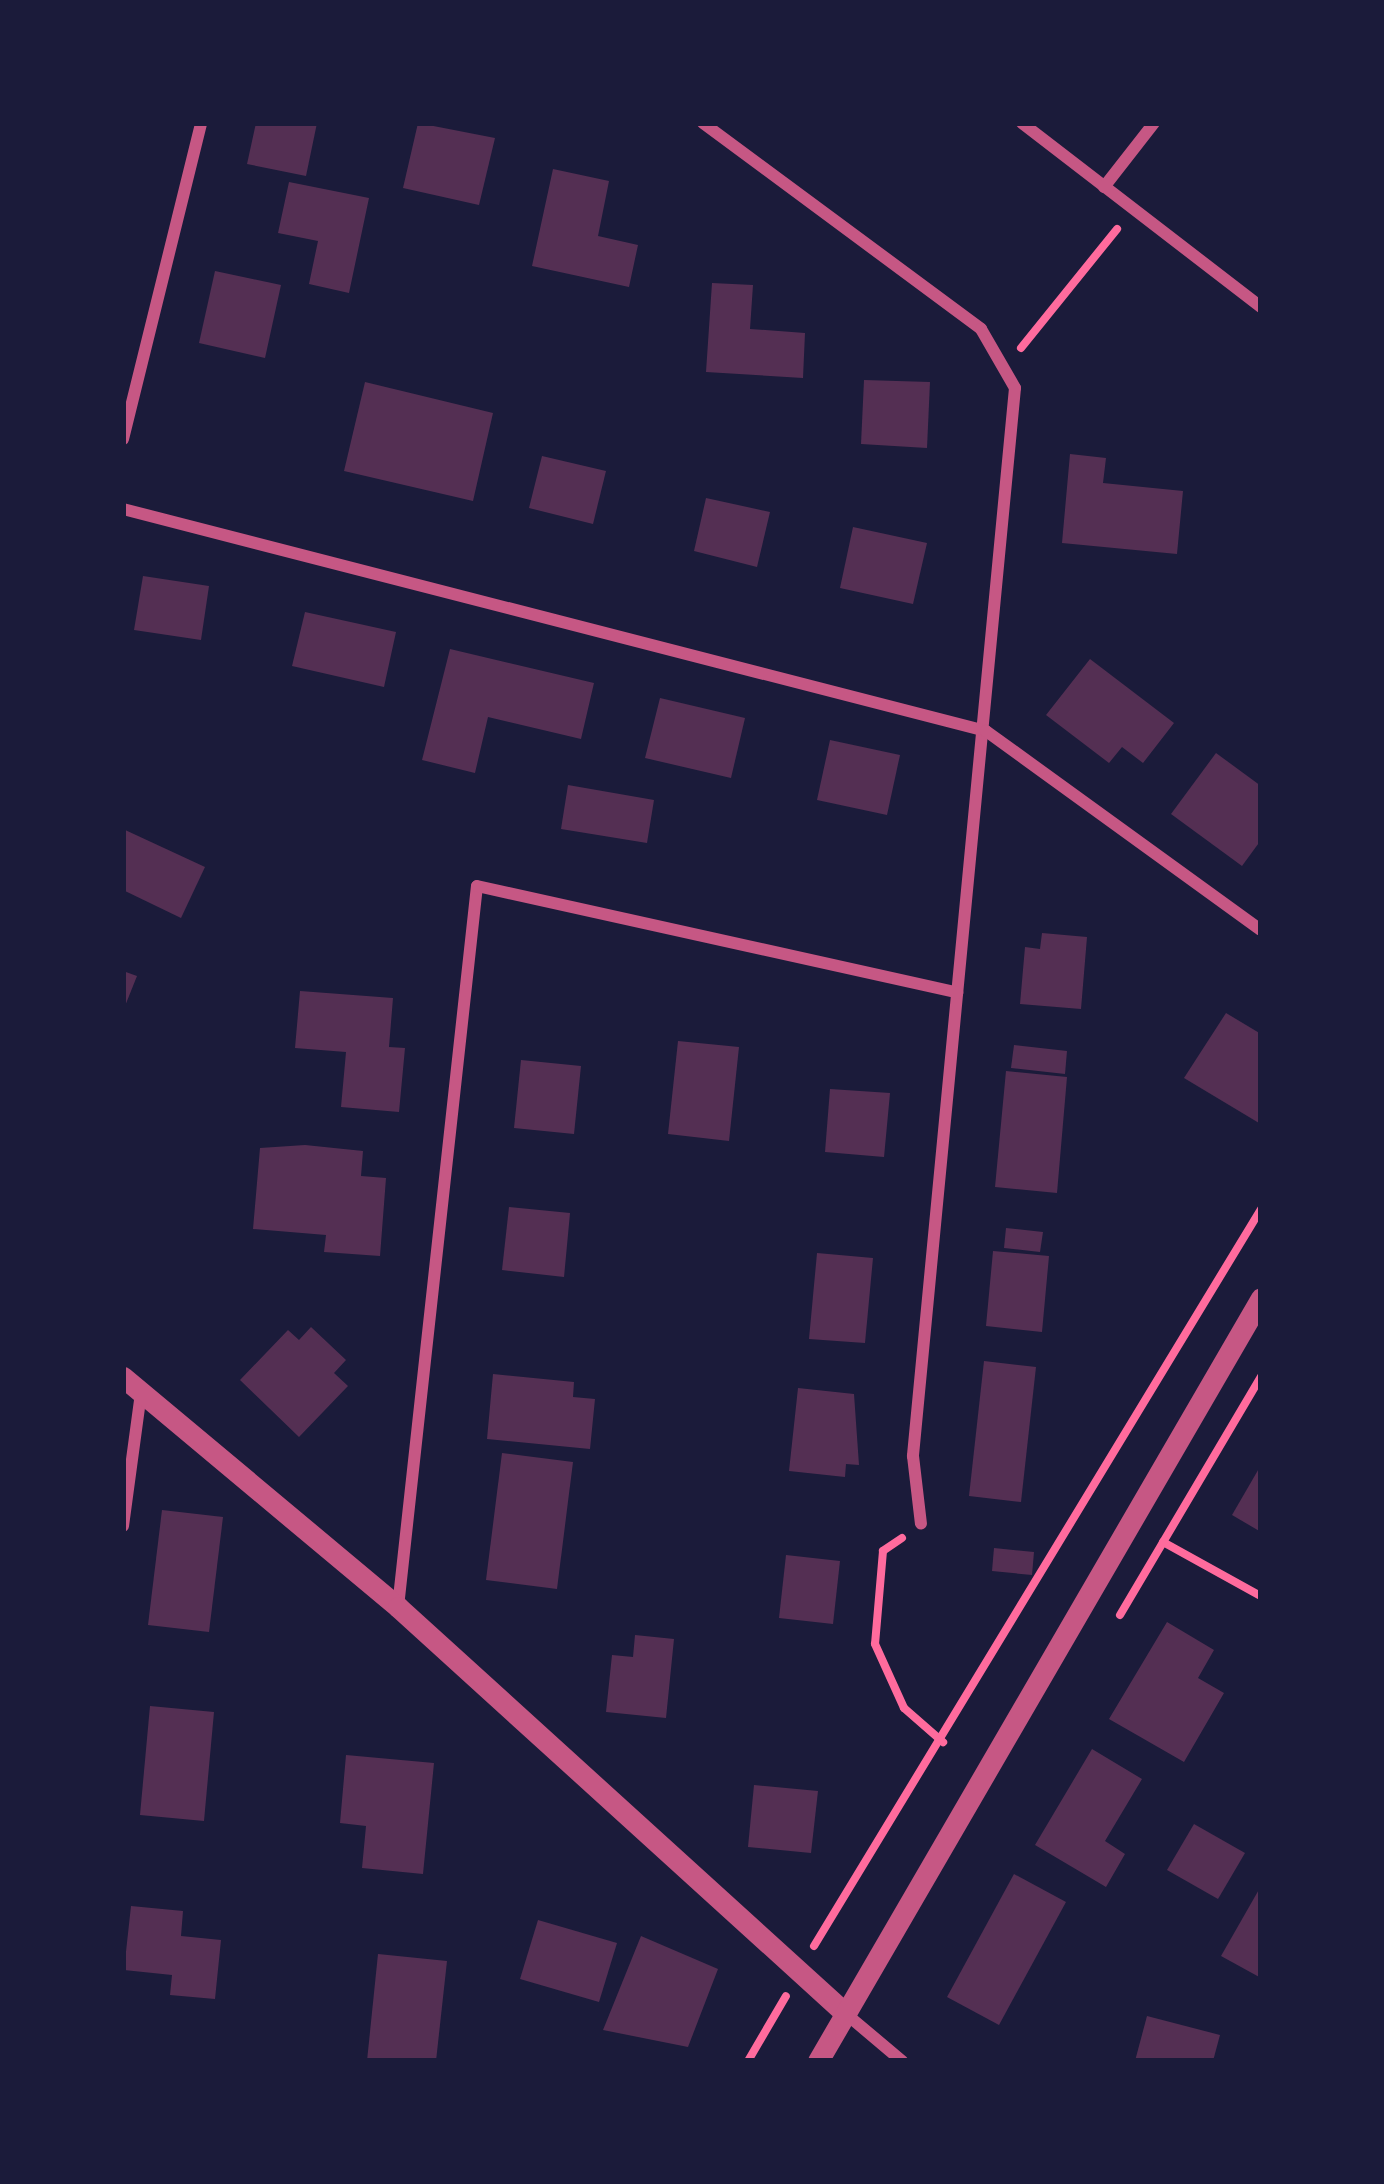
<!DOCTYPE html>
<style>
body{margin:0}
#map{position:relative;width:1384px;height:2184px;overflow:hidden;background:#1b1b3a;font-family:Figtree,sans-serif}
div>[style]{position:absolute}
[style*='--x']{left:calc(var(--x)*1px);top:calc(var(--y)*1px);width:calc(var(--w)*1px);rotate:calc(var(--a)*1deg)}
.building>*{inset:0;background:#542f53}
.path>*{height:8px;margin:-4px;padding:0 4px;transform-origin:4px;border-radius:4px;background:#ff6b9d}
.minor>*{height:12px;margin:-6px;padding:0 6px;transform-origin:6px;border-radius:6px;background:#c65784}
.tertiary>*{height:21px;margin:-10.5px;padding:0 10.5px;transform-origin:10.5px;border-radius:10.5px;background:#c65784}
span{translate:-50% -50%;white-space:nowrap;text-align:center;line-height:1.15;-webkit-text-stroke:12px #1b1b3a;paint-order:stroke}
.frame{position:absolute;inset:0;border:126px solid #1b1b3a;pointer-events:none}
</style>
<div id="map">
<div class="building">
<div style="clip-path:polygon(256px 123px,317px 123px,306px 176px,247px 164px)"></div>
<div style="clip-path:polygon(418px 123px,495px 138px,479px 205px,403px 188px)"></div>
<div style="clip-path:polygon(553px 169px,609px 181px,598px 236px,638px 245px,629px 287px,532px 266px)"></div>
<div style="clip-path:polygon(289px 182px,369px 198px,349px 293px,309px 284px,318px 241px,278px 233px)"></div>
<div style="clip-path:polygon(215px 271px,281px 285px,265px 358px,199px 343px)"></div>
<div style="clip-path:polygon(712px 283px,753px 285px,750px 329px,805px 333px,803px 378px,706px 372px)"></div>
<div style="clip-path:polygon(864px 380px,930px 382px,927px 448px,861px 444px)"></div>
<div style="clip-path:polygon(365px 382px,493px 413px,473px 501px,344px 471px)"></div>
<div style="clip-path:polygon(1070px 454px,1106px 458px,1103px 483px,1183px 491px,1177px 554px,1062px 543px)"></div>
<div style="clip-path:polygon(542px 456px,606px 471px,593px 524px,529px 508px)"></div>
<div style="clip-path:polygon(706px 498px,770px 512px,757px 567px,694px 551px)"></div>
<div style="clip-path:polygon(853px 527px,927px 543px,913px 604px,840px 588px)"></div>
<div style="clip-path:polygon(143px 576px,209px 586px,201px 640px,134px 630px)"></div>
<div style="clip-path:polygon(305px 612px,396px 632px,384px 687px,292px 666px)"></div>
<div style="clip-path:polygon(450px 649px,594px 683px,581px 739px,488px 717px,475px 773px,422px 760px)"></div>
<div style="clip-path:polygon(1090px 659px,1174px 723px,1143px 763px,1122px 747px,1109px 763px,1046px 715px)"></div>
<div style="clip-path:polygon(660px 698px,745px 718px,731px 778px,645px 758px)"></div>
<div style="clip-path:polygon(830px 740px,900px 755px,887px 815px,817px 800px)"></div>
<div style="clip-path:polygon(1216px 753px,1261px 786px,1261px 840px,1242px 866px,1171px 814px)"></div>
<div style="clip-path:polygon(568px 785px,654px 800px,647px 843px,561px 829px)"></div>
<div style="clip-path:polygon(123px 829px,205px 867px,181px 918px,123px 890px)"></div>
<div style="clip-path:polygon(1042px 933px,1087px 937px,1081px 1009px,1020px 1004px,1025px 947px,1040px 949px)"></div>
<div style="clip-path:polygon(123px 971px,137px 976px,123px 1011px)"></div>
<div style="clip-path:polygon(300px 991px,393px 998px,389px 1047px,405px 1048px,399px 1112px,341px 1107px,346px 1052px,295px 1048px)"></div>
<div style="clip-path:polygon(1226px 1013px,1261px 1034px,1259px 1123px,1184px 1078px)"></div>
<div style="clip-path:polygon(678px 1041px,739px 1047px,729px 1141px,668px 1134px)"></div>
<div style="clip-path:polygon(1014px 1045px,1067px 1051px,1065px 1074px,1011px 1068px)"></div>
<div style="clip-path:polygon(521px 1060px,581px 1066px,574px 1134px,514px 1128px)"></div>
<div style="clip-path:polygon(1006px 1071px,1067px 1077px,1057px 1193px,995px 1187px)"></div>
<div style="clip-path:polygon(830px 1089px,890px 1093px,884px 1157px,825px 1152px)"></div>
<div style="clip-path:polygon(305px 1145px,363px 1151px,361px 1176px,386px 1178px,380px 1256px,324px 1252px,326px 1235px,253px 1229px,260px 1148px)"></div>
<div style="clip-path:polygon(509px 1207px,570px 1213px,564px 1277px,502px 1270px)"></div>
<div style="clip-path:polygon(1006px 1228px,1043px 1232px,1040px 1252px,1004px 1248px)"></div>
<div style="clip-path:polygon(993px 1251px,1049px 1256px,1042px 1332px,986px 1326px)"></div>
<div style="clip-path:polygon(817px 1253px,873px 1258px,865px 1343px,809px 1339px)"></div>
<div style="clip-path:polygon(311px 1327px,346px 1360px,334px 1373px,348px 1386px,299px 1437px,240px 1380px,288px 1330px,299px 1340px)"></div>
<div style="clip-path:polygon(984px 1361px,1036px 1367px,1021px 1502px,969px 1496px)"></div>
<div style="clip-path:polygon(493px 1374px,574px 1382px,573px 1397px,595px 1399px,590px 1449px,487px 1439px)"></div>
<div style="clip-path:polygon(798px 1388px,854px 1394px,859px 1465px,846px 1464px,845px 1477px,789px 1471px)"></div>
<div style="clip-path:polygon(502px 1453px,573px 1462px,557px 1589px,486px 1580px)"></div>
<div style="clip-path:polygon(1261px 1465px,1261px 1532px,1232px 1515px)"></div>
<div style="clip-path:polygon(162px 1510px,223px 1517px,209px 1632px,148px 1625px)"></div>
<div style="clip-path:polygon(994px 1548px,1034px 1552px,1032px 1575px,992px 1571px)"></div>
<div style="clip-path:polygon(786px 1555px,840px 1561px,833px 1624px,779px 1618px)"></div>
<div style="clip-path:polygon(1167px 1622px,1214px 1650px,1198px 1678px,1224px 1693px,1184px 1762px,1109px 1719px)"></div>
<div style="clip-path:polygon(635px 1635px,674px 1639px,666px 1718px,606px 1712px,612px 1655px,633px 1657px)"></div>
<div style="clip-path:polygon(150px 1706px,214px 1712px,204px 1821px,140px 1815px)"></div>
<div style="clip-path:polygon(1092px 1749px,1142px 1779px,1105px 1841px,1125px 1854px,1106px 1887px,1035px 1845px)"></div>
<div style="clip-path:polygon(346px 1755px,434px 1763px,423px 1874px,362px 1868px,366px 1826px,340px 1823px)"></div>
<div style="clip-path:polygon(754px 1785px,818px 1791px,811px 1853px,748px 1847px)"></div>
<div style="clip-path:polygon(1194px 1824px,1245px 1853px,1218px 1899px,1167px 1870px)"></div>
<div style="clip-path:polygon(1014px 1874px,1066px 1902px,999px 2025px,947px 1997px)"></div>
<div style="clip-path:polygon(1261px 1886px,1261px 1978px,1221px 1956px)"></div>
<div style="clip-path:polygon(131px 1906px,183px 1911px,181px 1936px,221px 1940px,215px 1999px,170px 1995px,172px 1975px,124px 1970px)"></div>
<div style="clip-path:polygon(538px 1920px,617px 1943px,599px 2002px,520px 1979px)"></div>
<div style="clip-path:polygon(641px 1936px,718px 1969px,688px 2047px,603px 2030px)"></div>
<div style="clip-path:polygon(378px 1954px,447px 1961px,436px 2061px,367px 2061px)"></div>
<div style="clip-path:polygon(1147px 2016px,1220px 2035px,1213px 2061px,1135px 2061px)"></div>
</div>
<div class="path">
<div style="--x:1021;--y:348;--w:153;--a:-51.1"></div>
<div style="--x:902;--y:1538;--w:23;--a:146"></div>
<div style="--x:883;--y:1551;--w:93;--a:94.9"></div>
<div style="--x:875;--y:1644;--w:70;--a:65.6"></div>
<div style="--x:904;--y:1708;--w:52;--a:41.1"></div>
<div style="--x:1163;--y:1542;--w:112;--a:28.9"></div>
<div style="--x:1120;--y:1615;--w:277;--a:-59.4"></div>
<div style="--x:814;--y:1946;--w:862;--a:-58.76"></div>
<div style="--x:748;--y:2061;--w:75;--a:-59.7"></div>
</div>
<div class="minor">
<div style="--x:703;--y:123;--w:346;--a:36.5"></div>
<div style="--x:981;--y:329;--w:68;--a:60"></div>
<div style="--x:1015;--y:388;--w:1073;--a:95.46"></div>
<div style="--x:913;--y:1456;--w:68;--a:83.3"></div>
<div style="--x:1022;--y:123;--w:302;--a:37.6"></div>
<div style="--x:1104;--y:187;--w:81;--a:-52"></div>
<div style="--x:123;--y:439;--w:325;--a:-76.1"></div>
<div style="--x:123;--y:509;--w:891;--a:14.43"></div>
<div style="--x:986;--y:731;--w:339;--a:35.9"></div>
<div style="--x:123;--y:1526;--w:134;--a:-82.3"></div>
<div style="--x:398;--y:1607;--w:725;--a:-83.75"></div>
<div style="--x:477;--y:886;--w:492;--a:12.5"></div>
<div style="--x:845;--y:2013;--w:75;--a:40.1"></div>
</div>
<div class="tertiary">
<div style="--x:123;--y:1377;--w:359;--a:39.9"></div>
<div style="--x:398;--y:1607;--w:604;--a:42.25"></div>
<div style="--x:818;--y:2061;--w:882;--a:-59.86"></div>
</div>
<div class="frame"></div>
</div>
